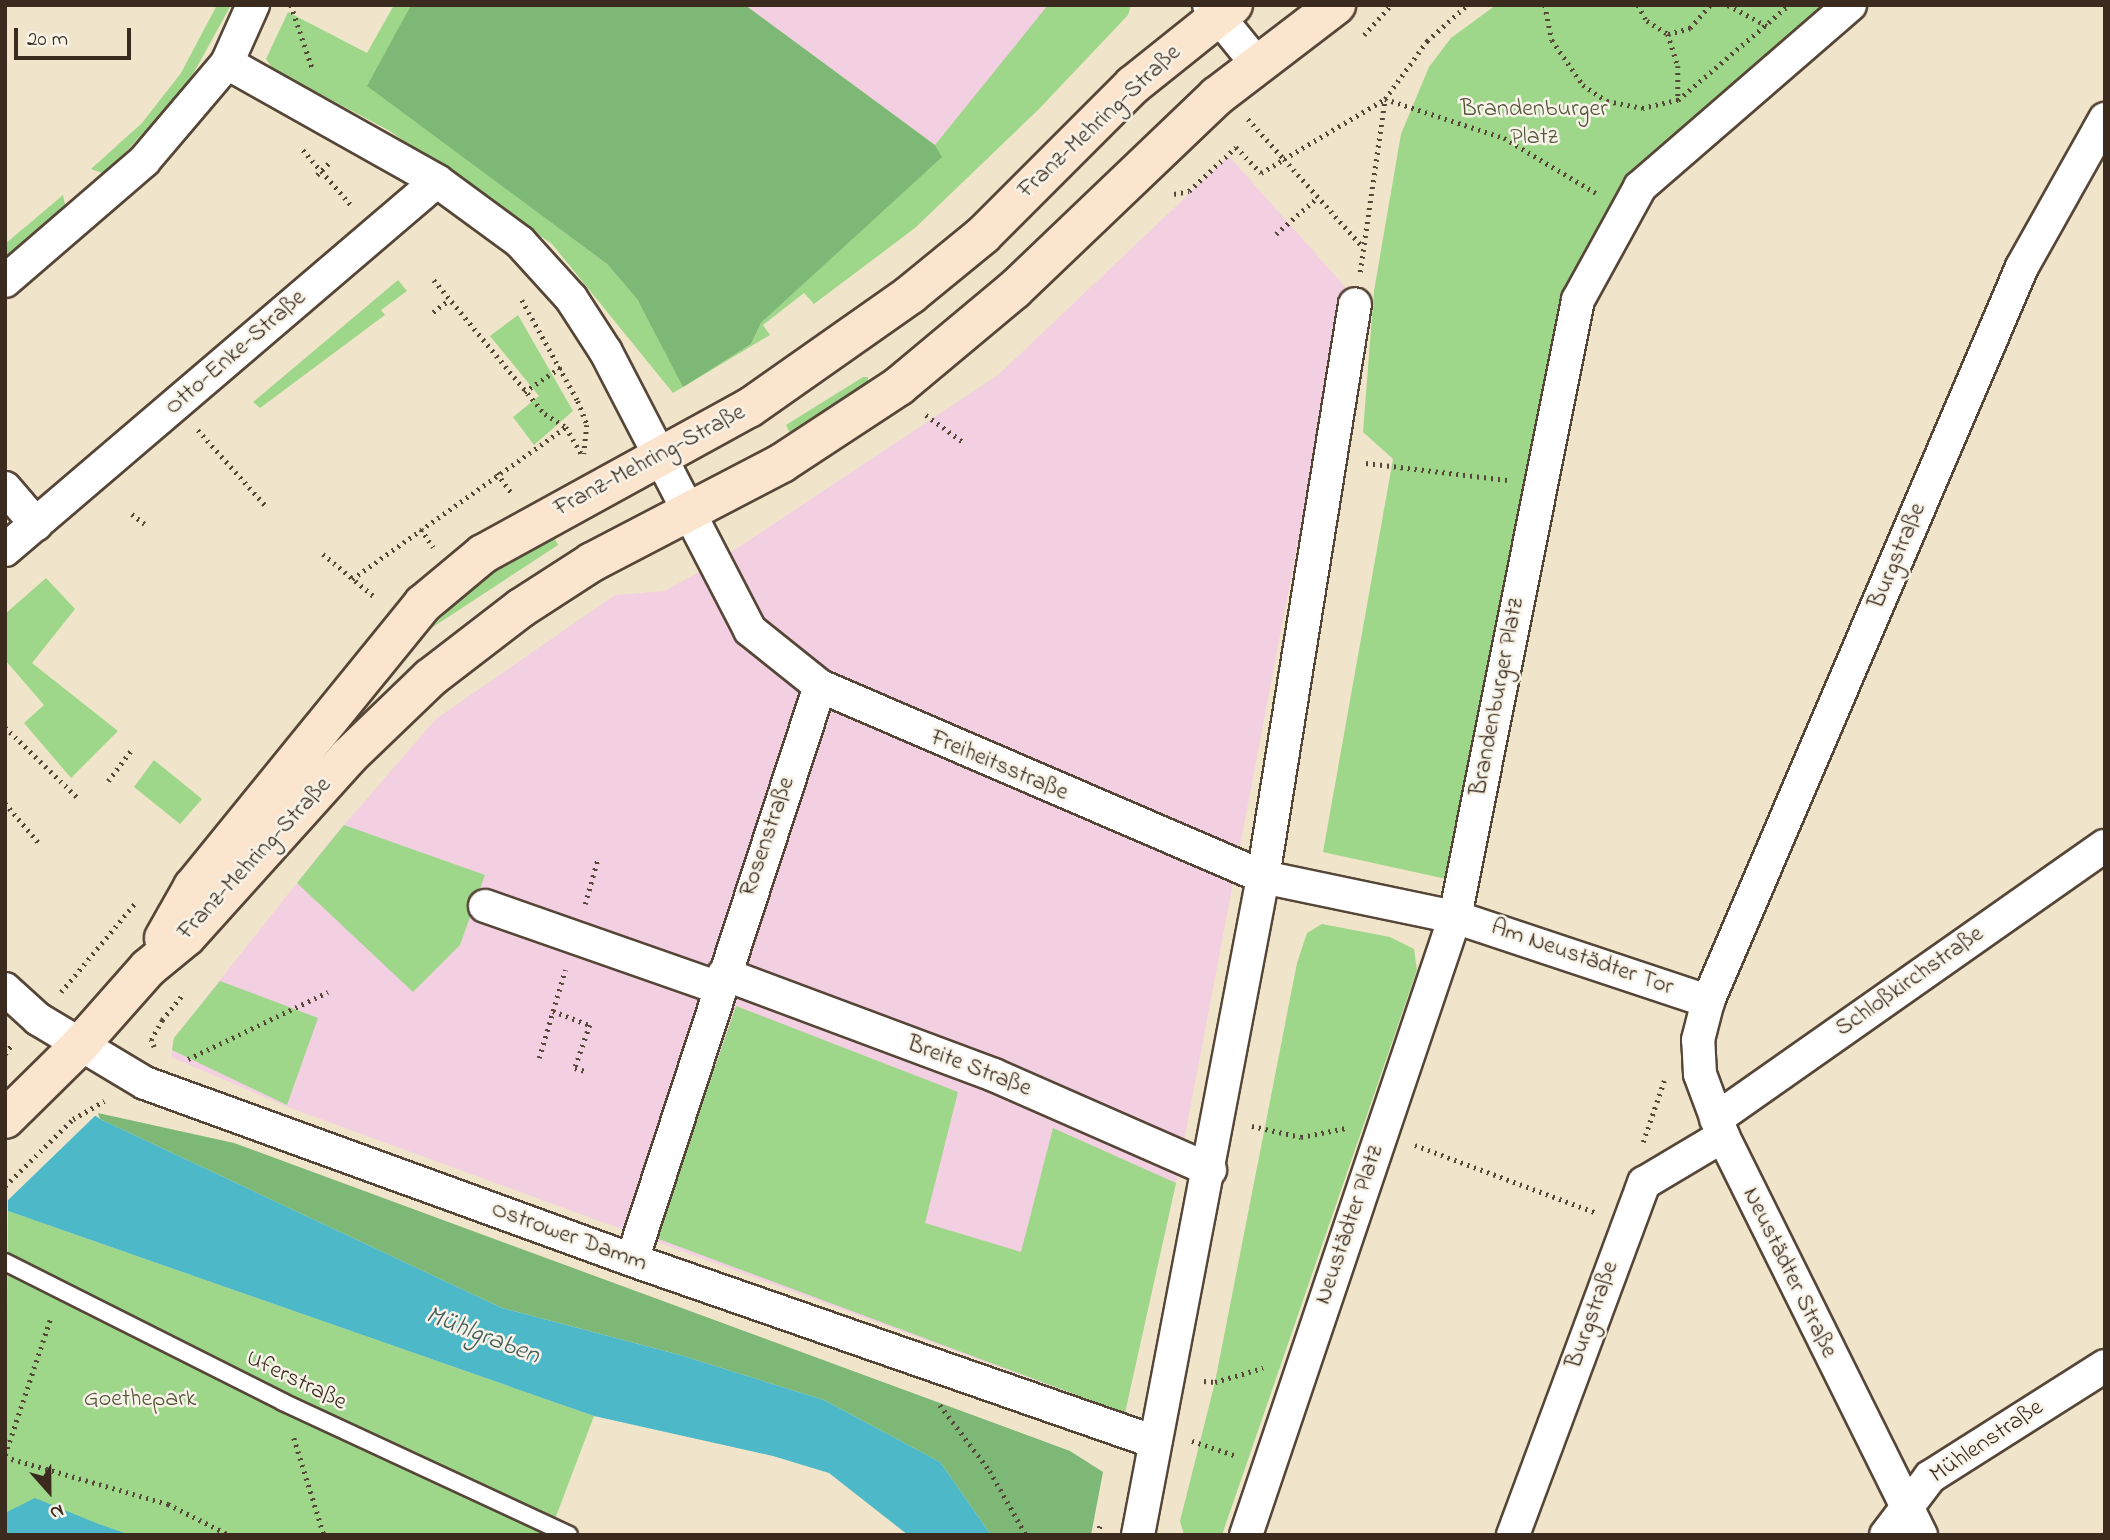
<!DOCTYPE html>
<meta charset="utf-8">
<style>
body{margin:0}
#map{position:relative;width:2110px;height:1540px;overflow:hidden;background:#f0e5ca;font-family:"Indie Flower",sans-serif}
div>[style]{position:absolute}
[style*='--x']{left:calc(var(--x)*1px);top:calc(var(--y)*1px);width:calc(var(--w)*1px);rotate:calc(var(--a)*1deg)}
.built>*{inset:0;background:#f2cfe1}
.green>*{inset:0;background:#9ed78a}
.forest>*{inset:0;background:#7eb876}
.water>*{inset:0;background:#4cb8c8}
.pier>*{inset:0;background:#f0e5ca}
.path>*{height:4.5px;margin-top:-2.25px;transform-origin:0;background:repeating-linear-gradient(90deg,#564638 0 2px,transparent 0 7px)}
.roads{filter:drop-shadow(2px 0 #564638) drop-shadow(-2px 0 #564638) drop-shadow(0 2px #564638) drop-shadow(0 -2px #564638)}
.lane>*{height:16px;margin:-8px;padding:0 8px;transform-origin:8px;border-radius:8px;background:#fff}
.street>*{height:32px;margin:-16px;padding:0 16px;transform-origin:16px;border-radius:16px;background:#fff}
.secondary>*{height:38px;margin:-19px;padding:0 19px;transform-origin:19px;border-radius:19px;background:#fce5cf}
span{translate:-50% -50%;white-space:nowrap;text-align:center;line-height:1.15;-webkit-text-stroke:5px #f7f3e8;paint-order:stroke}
.park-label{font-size:24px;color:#545539}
.street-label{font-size:24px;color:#3b2a1e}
.water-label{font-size:26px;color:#415c5a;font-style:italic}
.frame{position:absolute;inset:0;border:7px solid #3b2a1e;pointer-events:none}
.north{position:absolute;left:14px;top:1456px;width:70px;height:70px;-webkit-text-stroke:5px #f7f3e8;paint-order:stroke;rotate:159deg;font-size:19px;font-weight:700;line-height:28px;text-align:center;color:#3b2a1e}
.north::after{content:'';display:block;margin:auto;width:24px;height:32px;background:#3b2a1e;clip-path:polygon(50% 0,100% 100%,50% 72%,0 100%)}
.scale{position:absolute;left:14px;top:28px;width:117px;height:32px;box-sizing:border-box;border:4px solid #3b2a1e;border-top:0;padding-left:9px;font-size:21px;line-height:24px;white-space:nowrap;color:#3b2a1e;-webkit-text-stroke:5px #f7f3e8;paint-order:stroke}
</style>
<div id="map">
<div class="built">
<div style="clip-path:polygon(745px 5px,1051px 5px,935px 145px)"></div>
<div style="clip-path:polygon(1229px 156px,1346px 288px,1176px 1183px,1125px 1413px,285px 1106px,171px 1057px,174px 1038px,331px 840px,436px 719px,615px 595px,665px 591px,710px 566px,998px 375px)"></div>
</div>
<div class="green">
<div style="clip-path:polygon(217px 5px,231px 5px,186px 87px,105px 174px,91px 169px,142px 123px,181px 73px)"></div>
<div style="clip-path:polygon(394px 5px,411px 5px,368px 86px,607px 264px,637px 299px,683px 386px,751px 344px,761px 323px,941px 157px,935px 145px,1048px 5px,1131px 5px,1128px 15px,1039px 109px,915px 228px,814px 304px,804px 293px,763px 325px,770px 335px,673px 393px,552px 244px,388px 130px,273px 69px,266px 59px,288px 12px,367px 53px)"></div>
<div style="clip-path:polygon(1496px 5px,1836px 5px,1635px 184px,1584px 274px,1451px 880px,1323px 852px,1393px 459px,1363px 432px,1374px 291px,1401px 134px,1429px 67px,1451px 38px)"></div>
<div style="clip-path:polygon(63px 195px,66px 210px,5px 262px,5px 244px)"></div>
<div style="clip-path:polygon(398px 280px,407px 291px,381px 310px,385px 315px,260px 408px,253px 402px)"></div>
<div style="clip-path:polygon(518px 315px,573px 411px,534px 445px,513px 417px,539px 396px,490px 336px)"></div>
<div style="clip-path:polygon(863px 377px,868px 377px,868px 384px,791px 435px,786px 425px)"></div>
<div style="clip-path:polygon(552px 533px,558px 545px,430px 629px,471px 588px)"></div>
<div style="clip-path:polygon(46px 578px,75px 609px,32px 663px,118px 731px,71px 778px,24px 723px,44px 705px,5px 660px,5px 614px)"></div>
<div style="clip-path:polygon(154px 760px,202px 799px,180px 824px,134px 787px)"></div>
<div style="clip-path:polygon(344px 825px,485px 875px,460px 945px,413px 992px,297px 883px)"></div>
<div style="clip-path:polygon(1322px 924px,1390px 937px,1414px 949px,1417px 970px,1222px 1535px,1184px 1535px,1180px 1521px,1215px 1382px,1297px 963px,1307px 933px)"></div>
<div style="clip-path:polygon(220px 981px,318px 1018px,287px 1105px,172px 1050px,174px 1038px)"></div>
<div style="clip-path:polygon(736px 1006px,958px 1092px,925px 1223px,1021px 1252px,1053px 1128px,1176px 1183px,1125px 1413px,656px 1238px)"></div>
<div style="clip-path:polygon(8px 1211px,594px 1416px,549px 1535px,5px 1535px)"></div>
</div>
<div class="forest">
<div style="clip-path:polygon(411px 5px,745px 5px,935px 145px,942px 157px,761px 323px,751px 344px,683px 387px,637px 299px,607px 264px,367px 86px)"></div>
<div style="clip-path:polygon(98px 1113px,234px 1143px,1070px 1451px,1103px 1472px,1091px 1535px,991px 1535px,940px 1462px,824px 1400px,680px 1355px,502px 1308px,100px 1119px)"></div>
</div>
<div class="water">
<div style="clip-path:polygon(5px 1050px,100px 1119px,502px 1308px,680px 1355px,824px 1400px,940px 1462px,991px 1535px,908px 1535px,829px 1473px,773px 1456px,594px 1416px,8px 1211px)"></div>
<div style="clip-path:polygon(35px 1498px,96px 1523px,130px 1535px,5px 1535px,5px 1513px)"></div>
</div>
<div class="pier">
<div style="clip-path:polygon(5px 1047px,98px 1113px,5px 1203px)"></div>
</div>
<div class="path">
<div style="--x:291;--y:5;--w:69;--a:71.3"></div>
<div style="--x:1545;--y:5;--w:36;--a:79"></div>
<div style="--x:1552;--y:40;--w:55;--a:55.4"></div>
<div style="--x:1583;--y:85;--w:29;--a:34"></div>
<div style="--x:1607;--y:101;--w:36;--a:11"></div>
<div style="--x:1642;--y:108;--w:37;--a:-13"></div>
<div style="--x:1678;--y:100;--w:146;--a:-40.6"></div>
<div style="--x:1638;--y:5;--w:18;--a:61"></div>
<div style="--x:1647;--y:21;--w:25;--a:32"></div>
<div style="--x:1668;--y:34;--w:23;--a:-15"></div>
<div style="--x:1690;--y:28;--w:30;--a:-49"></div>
<div style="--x:1728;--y:5;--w:44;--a:28.3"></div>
<div style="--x:1668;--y:34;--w:34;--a:73"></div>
<div style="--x:1678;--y:66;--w:35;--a:90"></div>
<div style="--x:1364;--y:35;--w:40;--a:-48"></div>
<div style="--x:1248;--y:119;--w:54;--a:48"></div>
<div style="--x:1284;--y:159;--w:117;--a:-30.7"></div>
<div style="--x:1385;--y:99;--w:125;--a:18.1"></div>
<div style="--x:1504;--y:138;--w:107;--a:30.9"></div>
<div style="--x:303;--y:150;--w:74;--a:48.8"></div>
<div style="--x:317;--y:175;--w:20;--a:-45"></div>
<div style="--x:1174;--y:194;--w:15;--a:-11"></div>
<div style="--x:1189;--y:191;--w:64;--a:-43.1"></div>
<div style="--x:1236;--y:147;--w:36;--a:46"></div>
<div style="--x:1261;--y:173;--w:27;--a:-31"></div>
<div style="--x:1284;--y:159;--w:118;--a:48.1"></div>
<div style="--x:1276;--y:234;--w:56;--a:-41.4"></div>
<div style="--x:1360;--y:272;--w:175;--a:-81.8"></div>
<div style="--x:1385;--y:99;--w:72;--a:-54.1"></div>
<div style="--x:1427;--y:41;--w:54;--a:-42"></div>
<div style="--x:434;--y:280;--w:174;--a:50.4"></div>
<div style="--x:545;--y:414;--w:25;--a:32"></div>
<div style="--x:566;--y:427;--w:34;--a:60"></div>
<div style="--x:522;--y:300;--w:115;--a:61"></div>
<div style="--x:578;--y:401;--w:26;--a:69"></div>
<div style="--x:587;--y:425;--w:29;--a:96"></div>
<div style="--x:433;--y:312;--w:20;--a:-37"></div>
<div style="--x:524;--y:392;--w:45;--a:-34"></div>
<div style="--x:926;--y:415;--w:46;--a:36.1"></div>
<div style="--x:198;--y:430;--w:101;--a:48.2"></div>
<div style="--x:1366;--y:463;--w:142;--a:6.9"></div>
<div style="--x:497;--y:473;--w:27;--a:54"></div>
<div style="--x:132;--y:514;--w:16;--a:38"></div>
<div style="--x:421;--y:529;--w:22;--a:56"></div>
<div style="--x:323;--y:554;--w:69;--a:39.7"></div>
<div style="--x:352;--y:579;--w:262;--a:-35.4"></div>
<div style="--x:5;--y:727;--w:102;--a:44.2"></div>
<div style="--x:108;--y:781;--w:40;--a:-53"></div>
<div style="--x:5;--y:803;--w:52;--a:49.6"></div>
<div style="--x:585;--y:904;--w:48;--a:-74.2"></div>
<div style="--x:61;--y:992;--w:117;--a:-50.2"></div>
<div style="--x:553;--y:1011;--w:40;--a:21"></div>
<div style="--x:590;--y:1025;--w:46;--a:109.2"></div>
<div style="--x:575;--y:1068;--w:10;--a:17"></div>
<div style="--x:154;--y:1047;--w:8;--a:-113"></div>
<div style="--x:151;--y:1040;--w:23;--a:-61"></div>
<div style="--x:162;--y:1020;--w:35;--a:-51"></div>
<div style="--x:5;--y:1054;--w:12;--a:-55"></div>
<div style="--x:539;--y:1058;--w:92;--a:-73.5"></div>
<div style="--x:188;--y:1059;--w:155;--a:-25.6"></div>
<div style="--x:1252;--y:1126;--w:50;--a:12.7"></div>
<div style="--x:1301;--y:1137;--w:46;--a:-11.3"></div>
<div style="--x:1643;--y:1142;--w:65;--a:-71"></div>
<div style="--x:1415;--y:1145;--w:194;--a:20.5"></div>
<div style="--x:5;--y:1186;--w:95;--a:-44.6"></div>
<div style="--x:73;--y:1119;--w:36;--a:-30"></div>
<div style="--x:1204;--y:1381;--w:11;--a:5"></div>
<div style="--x:1215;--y:1382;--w:50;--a:-16.3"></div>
<div style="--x:940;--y:1405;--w:83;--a:52.9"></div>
<div style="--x:990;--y:1471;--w:73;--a:60.6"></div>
<div style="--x:294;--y:1438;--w:102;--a:72.8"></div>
<div style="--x:1192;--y:1441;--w:47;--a:18.4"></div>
<div style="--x:5;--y:1455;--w:145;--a:-71.6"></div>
<div style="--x:5;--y:1457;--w:170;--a:16.1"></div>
<div style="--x:168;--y:1504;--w:68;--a:26.9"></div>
<div style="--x:1098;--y:1535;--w:11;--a:-80"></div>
</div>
<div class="roads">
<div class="lane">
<div style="--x:5;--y:1262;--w:311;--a:26.7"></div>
<div style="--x:283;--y:1402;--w:315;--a:24.9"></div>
</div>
<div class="street">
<div style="--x:1209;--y:5;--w:76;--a:50.9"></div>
<div style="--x:227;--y:63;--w:241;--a:29.3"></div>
<div style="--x:437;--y:181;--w:103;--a:36.3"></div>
<div style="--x:520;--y:242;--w:76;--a:47.7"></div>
<div style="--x:571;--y:298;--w:64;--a:57.1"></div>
<div style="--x:606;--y:352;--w:313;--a:62.6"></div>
<div style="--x:750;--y:630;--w:90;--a:38.7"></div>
<div style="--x:820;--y:686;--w:482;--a:23.3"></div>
<div style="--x:1263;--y:877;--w:196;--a:11.8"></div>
<div style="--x:1455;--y:917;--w:267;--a:18.4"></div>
<div style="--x:5;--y:281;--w:184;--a:-40.8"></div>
<div style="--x:144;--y:161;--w:128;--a:-49.7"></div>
<div style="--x:227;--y:63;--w:64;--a:-65.9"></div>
<div style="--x:5;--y:488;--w:48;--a:49.3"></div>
<div style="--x:5;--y:550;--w:568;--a:-40.5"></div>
<div style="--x:485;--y:906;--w:248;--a:19.3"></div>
<div style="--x:724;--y:974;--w:288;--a:20.5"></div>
<div style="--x:994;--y:1075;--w:236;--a:23.7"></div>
<div style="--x:5;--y:989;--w:45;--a:42.3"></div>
<div style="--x:38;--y:1019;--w:125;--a:30.9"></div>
<div style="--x:145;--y:1083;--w:518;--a:19.97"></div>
<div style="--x:632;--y:1260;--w:554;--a:19.19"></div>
<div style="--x:1716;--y:1119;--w:475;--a:-35.1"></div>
<div style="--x:632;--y:1260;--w:604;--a:-71.87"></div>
<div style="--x:1138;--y:1535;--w:670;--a:-79.24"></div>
<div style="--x:1263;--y:877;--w:580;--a:-80.88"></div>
<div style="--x:1246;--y:1535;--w:652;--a:-71.32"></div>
<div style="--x:1455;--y:917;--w:629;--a:-78.73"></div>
<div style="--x:1578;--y:300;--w:129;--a:-61.2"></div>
<div style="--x:1640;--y:187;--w:278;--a:-40.9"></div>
<div style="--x:1513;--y:1535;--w:376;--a:-69.6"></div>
<div style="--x:1644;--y:1183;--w:92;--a:-30.7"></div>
<div style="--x:1886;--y:1535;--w:73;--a:-52.8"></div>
<div style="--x:1930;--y:1477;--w:207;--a:-32.4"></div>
<div style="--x:1921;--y:1535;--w:445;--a:-116.4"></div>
<div style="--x:1723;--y:1136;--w:66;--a:-110.4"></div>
<div style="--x:1700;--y:1074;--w:34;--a:-93"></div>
<div style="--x:1698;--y:1040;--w:40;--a:-75.6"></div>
<div style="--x:1708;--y:1001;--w:798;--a:-66.84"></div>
<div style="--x:2022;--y:267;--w:170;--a:-60.7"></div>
</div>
<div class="secondary">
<div style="--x:164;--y:938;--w:59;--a:-60.4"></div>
<div style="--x:193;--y:887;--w:365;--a:-50.9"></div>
<div style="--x:423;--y:604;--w:78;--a:-39.8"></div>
<div style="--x:483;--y:554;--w:303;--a:-28.8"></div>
<div style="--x:749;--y:408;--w:198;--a:-35.1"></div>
<div style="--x:911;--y:294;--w:93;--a:-39.3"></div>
<div style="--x:983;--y:235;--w:212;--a:-45"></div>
<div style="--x:1133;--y:85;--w:128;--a:-38.7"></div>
<div style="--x:5;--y:1119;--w:104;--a:-44.6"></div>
<div style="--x:79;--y:1046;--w:104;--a:-48.5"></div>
<div style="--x:148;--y:968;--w:50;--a:-39.4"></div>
<div style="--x:187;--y:936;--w:241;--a:-48"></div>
<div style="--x:348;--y:757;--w:114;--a:-43.9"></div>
<div style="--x:430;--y:678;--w:115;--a:-37.6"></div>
<div style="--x:521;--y:608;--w:85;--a:-32.9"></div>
<div style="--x:592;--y:562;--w:214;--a:-27.5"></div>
<div style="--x:782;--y:463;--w:140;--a:-33.3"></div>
<div style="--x:899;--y:386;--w:150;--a:-39.9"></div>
<div style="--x:1014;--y:290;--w:281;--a:-43.7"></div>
<div style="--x:1217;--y:96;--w:150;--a:-37.4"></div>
</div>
</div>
<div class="park-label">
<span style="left:1534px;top:124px">Brandenburger<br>Platz</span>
<span style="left:140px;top:1400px">Goethepark</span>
</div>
<div class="street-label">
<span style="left:1100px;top:122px;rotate:-43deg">Franz-Mehring-Straße</span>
<span style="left:236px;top:353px;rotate:-41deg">Otto-Enke-Straße</span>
<span style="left:650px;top:461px;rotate:-28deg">Franz-Mehring-Straße</span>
<span style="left:1898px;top:556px;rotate:-67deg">Burgstraße</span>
<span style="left:1498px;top:697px;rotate:-79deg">Brandenburger Platz</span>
<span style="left:999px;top:766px;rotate:23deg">Freiheitsstraße</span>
<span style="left:768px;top:837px;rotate:-71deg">Rosenstraße</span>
<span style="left:255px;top:859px;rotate:-47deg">Franz-Mehring-Straße</span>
<span style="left:1582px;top:958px;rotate:19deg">Am Neustädter Tor</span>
<span style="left:1910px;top:982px;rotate:-35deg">Schloßkirchstraße</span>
<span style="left:969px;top:1067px;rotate:21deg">Breite Straße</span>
<span style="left:1350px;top:1225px;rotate:-71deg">Neustädter Platz</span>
<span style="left:569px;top:1237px;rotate:20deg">Ostrower Damm</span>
<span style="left:1789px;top:1273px;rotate:64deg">Neustädter Straße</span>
<span style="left:1593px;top:1315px;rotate:-70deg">Burgstraße</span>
<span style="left:296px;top:1381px;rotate:26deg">Uferstraße</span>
<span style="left:1987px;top:1442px;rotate:-34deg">Mühlenstraße</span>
</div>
<div class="water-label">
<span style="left:482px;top:1337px;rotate:21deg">Mühlgraben</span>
</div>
<div class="frame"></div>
<div class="north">N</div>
<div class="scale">20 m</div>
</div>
